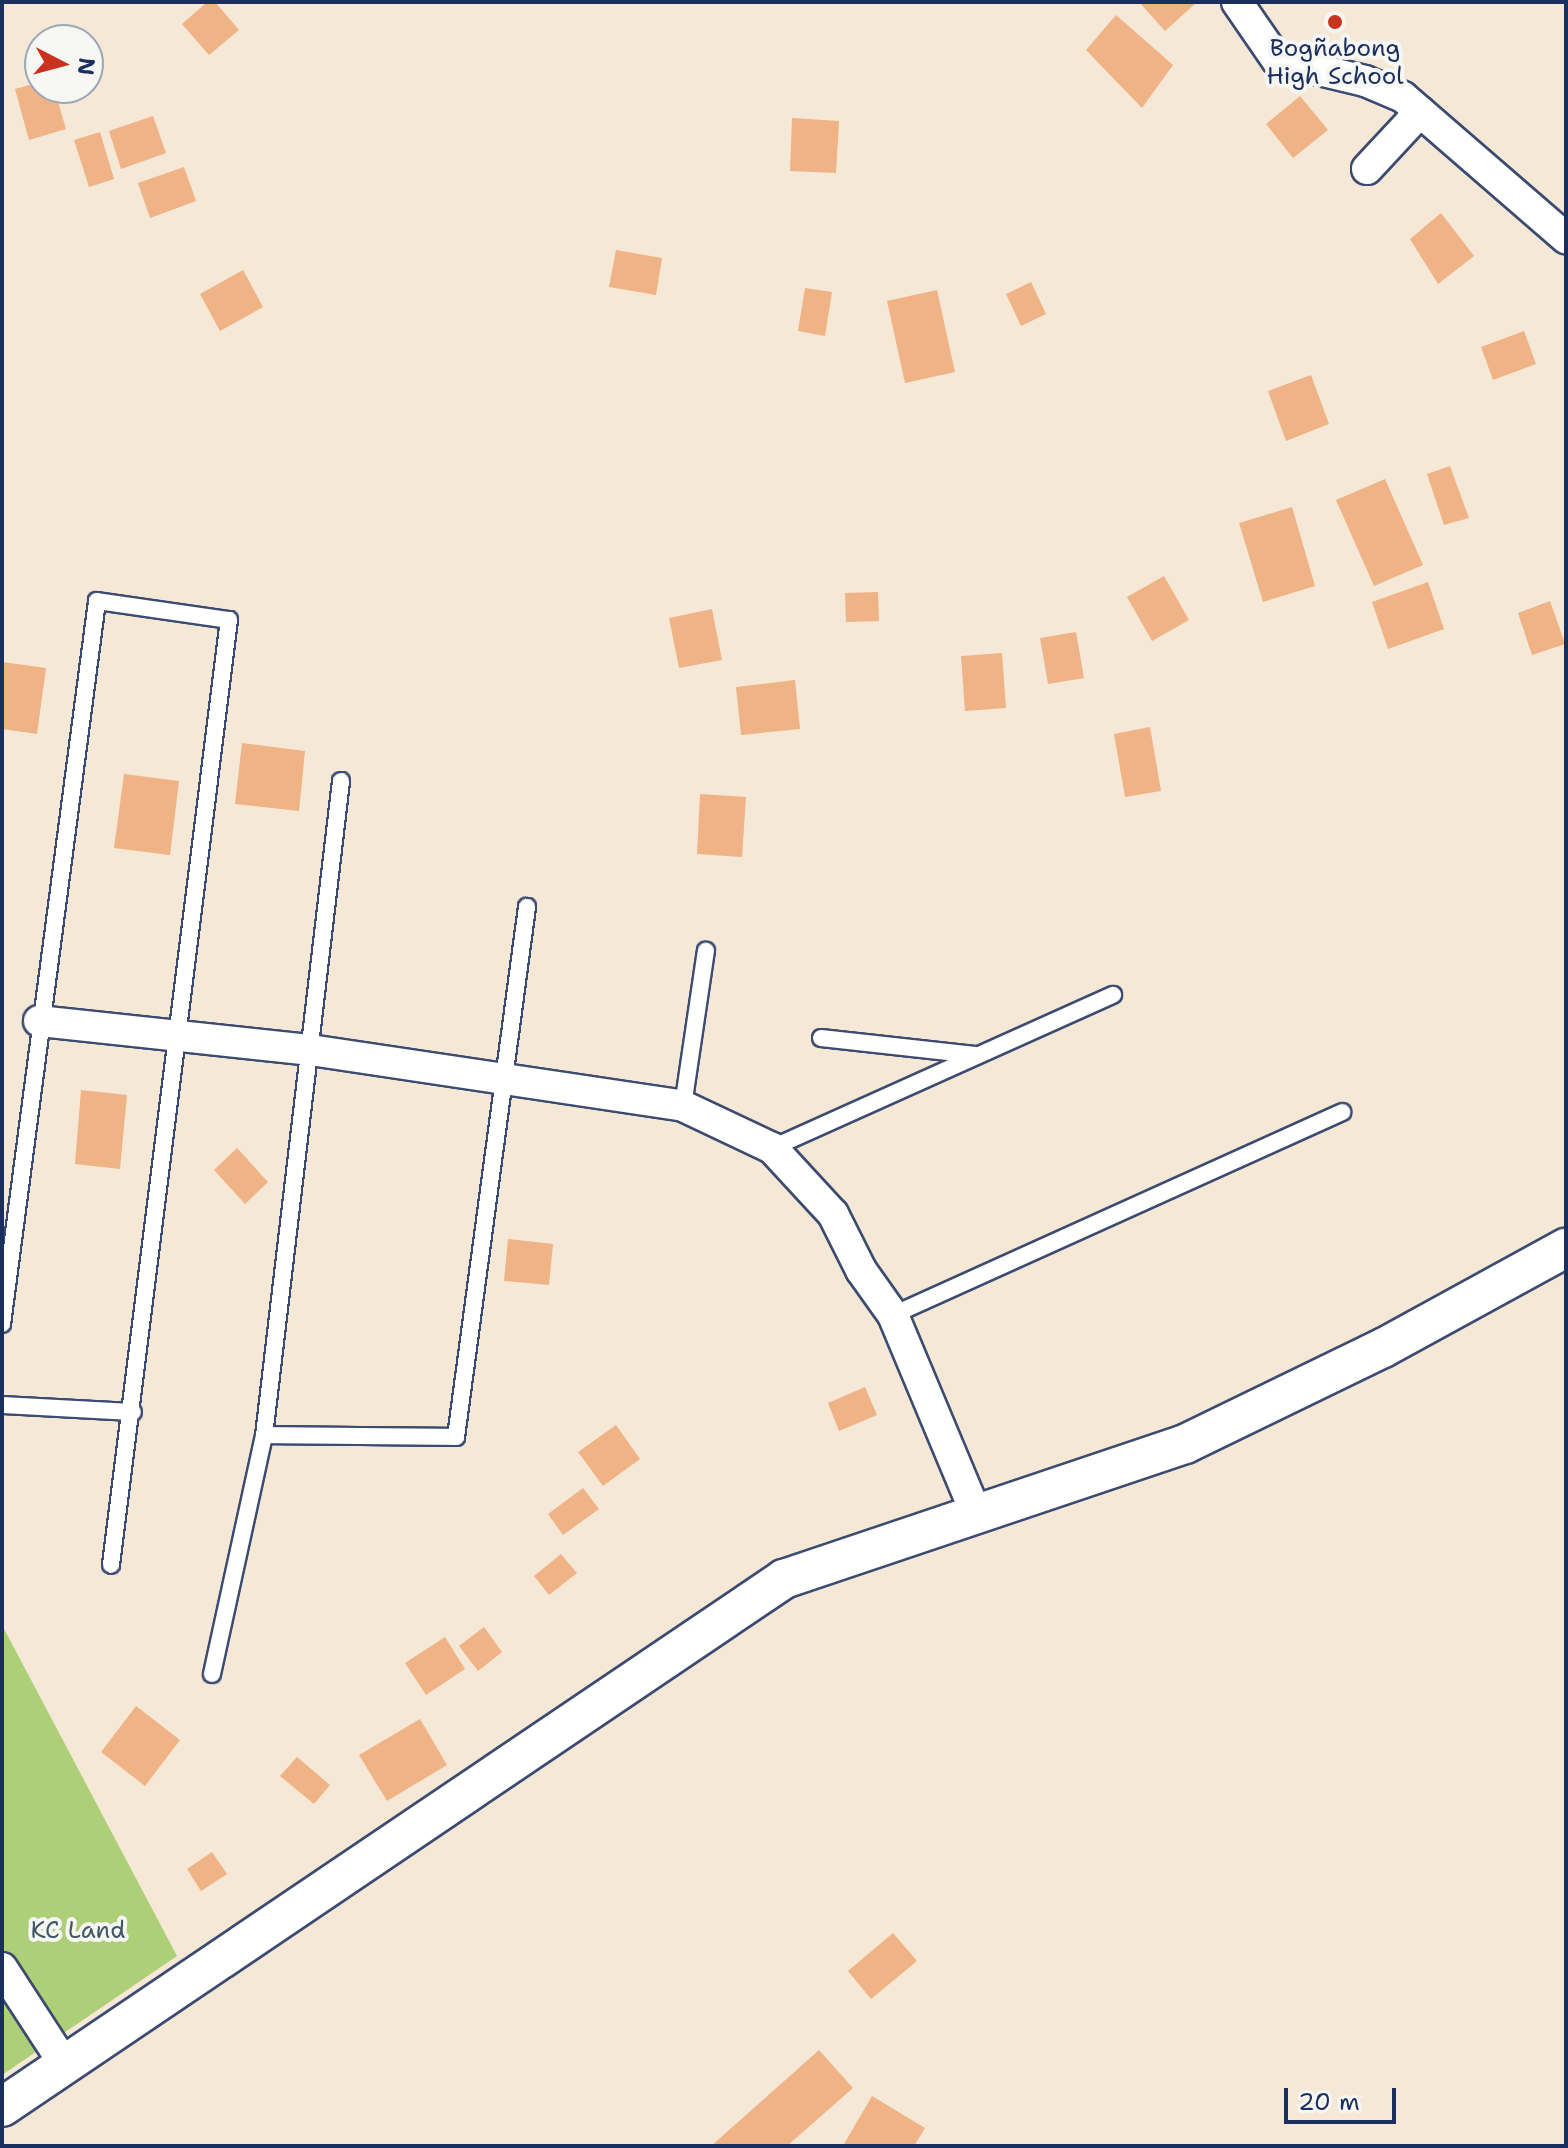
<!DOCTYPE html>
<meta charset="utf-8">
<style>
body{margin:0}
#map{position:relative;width:1568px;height:2148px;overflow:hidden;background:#f5e8d7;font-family:"Shantell Sans",sans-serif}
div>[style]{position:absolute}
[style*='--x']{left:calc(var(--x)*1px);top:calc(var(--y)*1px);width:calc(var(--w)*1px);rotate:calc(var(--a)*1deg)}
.green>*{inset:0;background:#adcf77}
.building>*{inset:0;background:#efb386}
.roads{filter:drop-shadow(2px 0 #3c4b70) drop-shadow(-2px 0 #3c4b70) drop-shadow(0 2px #3c4b70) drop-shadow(0 -2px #3c4b70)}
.service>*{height:16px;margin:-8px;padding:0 8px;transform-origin:8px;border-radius:8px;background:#fff}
.minor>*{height:30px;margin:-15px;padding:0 15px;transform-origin:15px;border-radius:15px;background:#fff}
.tertiary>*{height:38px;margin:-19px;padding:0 19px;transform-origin:19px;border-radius:19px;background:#fff}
.dots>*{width:22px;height:22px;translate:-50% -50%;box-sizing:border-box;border:4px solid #f6f6f2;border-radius:50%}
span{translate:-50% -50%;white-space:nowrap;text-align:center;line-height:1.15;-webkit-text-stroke:8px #f6f6f2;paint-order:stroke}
.poi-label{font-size:24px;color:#1b2f5e}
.park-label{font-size:24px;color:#405764}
.frame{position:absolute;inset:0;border:4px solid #1b2f5e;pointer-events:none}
.north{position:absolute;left:24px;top:24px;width:80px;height:80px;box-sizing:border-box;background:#f6f6f2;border:2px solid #9ea6b7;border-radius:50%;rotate:96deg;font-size:22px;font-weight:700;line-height:32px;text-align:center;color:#1b2f5e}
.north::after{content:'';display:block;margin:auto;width:28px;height:36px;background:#c8321e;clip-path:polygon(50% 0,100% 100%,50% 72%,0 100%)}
.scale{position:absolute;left:1284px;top:2088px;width:112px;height:36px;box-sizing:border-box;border:4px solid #1b2f5e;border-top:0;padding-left:10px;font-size:24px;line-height:28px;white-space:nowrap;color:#1b2f5e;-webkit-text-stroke:6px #f6f6f2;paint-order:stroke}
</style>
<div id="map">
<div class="green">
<div style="clip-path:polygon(2px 1625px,177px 1956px,2px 2075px)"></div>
</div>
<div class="building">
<div style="clip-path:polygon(207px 2px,215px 2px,239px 30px,209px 55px,182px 24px)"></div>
<div style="clip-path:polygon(1139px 2px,1197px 2px,1165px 31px)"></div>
<div style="clip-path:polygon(1116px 15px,1173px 65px,1142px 108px,1086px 50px)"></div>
<div style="clip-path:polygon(40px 82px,40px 88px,54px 88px,66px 129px,29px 140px,15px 89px)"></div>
<div style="clip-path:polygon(1300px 96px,1328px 130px,1293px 158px,1266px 124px)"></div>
<div style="clip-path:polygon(153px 116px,166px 153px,121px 169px,109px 131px)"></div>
<div style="clip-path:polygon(792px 118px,839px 121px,836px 173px,790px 171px)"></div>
<div style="clip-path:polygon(100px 132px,114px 179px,89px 187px,74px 140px)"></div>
<div style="clip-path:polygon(184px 167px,196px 201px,150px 218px,138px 183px)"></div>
<div style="clip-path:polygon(1441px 213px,1474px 256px,1438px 284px,1410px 239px)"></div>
<div style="clip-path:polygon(616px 250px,662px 258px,656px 295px,609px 287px)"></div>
<div style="clip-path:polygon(243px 270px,263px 307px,220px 331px,200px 294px)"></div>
<div style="clip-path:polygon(1031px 282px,1046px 314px,1021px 326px,1006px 294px)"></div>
<div style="clip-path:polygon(805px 288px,832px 292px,825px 336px,798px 331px)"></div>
<div style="clip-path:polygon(937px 290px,955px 372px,905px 383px,887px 301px)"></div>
<div style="clip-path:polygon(1524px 331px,1536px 364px,1493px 380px,1481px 347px)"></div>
<div style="clip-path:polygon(1311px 375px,1329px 424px,1286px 441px,1268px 391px)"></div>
<div style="clip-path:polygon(1450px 466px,1469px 518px,1444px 525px,1427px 474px)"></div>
<div style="clip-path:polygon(1385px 479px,1423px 565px,1374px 586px,1336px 500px)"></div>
<div style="clip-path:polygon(1292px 507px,1315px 586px,1263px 602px,1239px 523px)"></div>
<div style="clip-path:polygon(1164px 576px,1189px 620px,1152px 641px,1127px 597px)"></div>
<div style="clip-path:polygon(1428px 582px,1444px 629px,1388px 649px,1372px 602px)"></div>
<div style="clip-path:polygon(878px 592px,879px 621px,846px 622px,845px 593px)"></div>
<div style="clip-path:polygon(1550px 601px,1565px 644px,1532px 655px,1518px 613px)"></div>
<div style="clip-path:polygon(712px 609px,722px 660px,679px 668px,669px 618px)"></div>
<div style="clip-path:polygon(1076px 632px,1084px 678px,1048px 684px,1040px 638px)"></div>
<div style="clip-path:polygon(1002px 653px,1006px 708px,965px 711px,961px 656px)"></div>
<div style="clip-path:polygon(2px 662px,46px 668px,37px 734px,2px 729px)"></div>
<div style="clip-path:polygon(795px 680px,800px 729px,741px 735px,736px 687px)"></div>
<div style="clip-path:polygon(1150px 727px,1161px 791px,1125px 797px,1114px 734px)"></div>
<div style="clip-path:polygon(242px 743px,305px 751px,299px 811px,235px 804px)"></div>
<div style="clip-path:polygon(124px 774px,179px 781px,170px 855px,114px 848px)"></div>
<div style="clip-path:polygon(700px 794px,746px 797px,742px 857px,697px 854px)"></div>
<div style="clip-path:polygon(81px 1090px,127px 1095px,120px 1169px,75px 1164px)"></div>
<div style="clip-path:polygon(237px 1148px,268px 1182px,245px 1204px,214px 1170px)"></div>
<div style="clip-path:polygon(508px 1239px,553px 1244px,549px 1285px,504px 1281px)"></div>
<div style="clip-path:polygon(865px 1387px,877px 1415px,839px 1431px,828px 1403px)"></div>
<div style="clip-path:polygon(616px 1425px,640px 1459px,603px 1486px,578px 1452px)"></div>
<div style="clip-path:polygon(583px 1488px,599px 1509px,563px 1535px,548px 1514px)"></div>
<div style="clip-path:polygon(561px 1554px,577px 1573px,549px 1595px,534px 1576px)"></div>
<div style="clip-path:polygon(484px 1627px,502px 1652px,478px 1671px,459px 1646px)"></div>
<div style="clip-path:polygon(445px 1637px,465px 1669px,426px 1695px,405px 1663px)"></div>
<div style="clip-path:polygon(136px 1706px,180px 1740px,145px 1786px,101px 1752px)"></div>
<div style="clip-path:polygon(420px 1719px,447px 1765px,387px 1801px,359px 1755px)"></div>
<div style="clip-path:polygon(297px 1757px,330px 1785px,314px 1804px,280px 1776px)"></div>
<div style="clip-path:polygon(212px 1852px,227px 1874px,201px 1891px,187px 1869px)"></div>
<div style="clip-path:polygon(893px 1933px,917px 1961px,871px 1999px,848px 1971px)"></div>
<div style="clip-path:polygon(819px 2050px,853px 2088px,787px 2146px,711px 2146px)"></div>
<div style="clip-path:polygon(872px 2096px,925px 2128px,914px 2146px,844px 2144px)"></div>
</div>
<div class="roads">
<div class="service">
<div style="--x:341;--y:781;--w:659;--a:96.71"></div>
<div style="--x:264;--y:1435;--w:192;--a:0.6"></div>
<div style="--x:456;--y:1437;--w:535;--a:-82.37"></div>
<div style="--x:821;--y:1038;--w:155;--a:6.3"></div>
<div style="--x:683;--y:1106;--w:157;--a:-81.6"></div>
<div style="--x:772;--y:1148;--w:374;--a:-24.2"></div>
<div style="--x:893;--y:1315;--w:493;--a:-24.3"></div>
<div style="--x:2;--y:1324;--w:729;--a:-82.51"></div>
<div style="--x:97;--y:601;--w:133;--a:8.2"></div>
<div style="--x:229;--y:620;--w:952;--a:97.12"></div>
<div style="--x:2;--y:1405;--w:131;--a:3.1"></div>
<div style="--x:212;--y:1674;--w:245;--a:-77.7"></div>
</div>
<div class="minor">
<div style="--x:1237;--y:2;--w:70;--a:55.4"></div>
<div style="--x:1277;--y:60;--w:90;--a:13.4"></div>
<div style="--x:1365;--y:81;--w:41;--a:22.8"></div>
<div style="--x:1403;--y:97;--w:216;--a:40.9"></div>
<div style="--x:1367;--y:169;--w:78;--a:-47.1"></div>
<div style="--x:39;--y:1021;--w:273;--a:6.1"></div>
<div style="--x:310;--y:1050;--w:377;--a:8.5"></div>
<div style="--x:683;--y:1106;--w:98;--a:25.3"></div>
<div style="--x:772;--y:1148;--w:90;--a:47.3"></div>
<div style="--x:833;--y:1214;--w:63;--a:63.4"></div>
<div style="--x:861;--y:1270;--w:55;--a:54.6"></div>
<div style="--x:893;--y:1315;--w:215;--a:67.3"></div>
<div style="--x:2;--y:1968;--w:112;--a:57"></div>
</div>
<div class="tertiary">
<div style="--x:2;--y:2107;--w:944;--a:-34.03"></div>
<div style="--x:784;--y:1579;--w:423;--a:-18.6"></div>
<div style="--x:1185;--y:1444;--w:220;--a:-25.9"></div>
<div style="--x:1383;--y:1348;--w:209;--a:-28.7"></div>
</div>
</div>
<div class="dots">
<div style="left:1335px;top:22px;background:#c8321e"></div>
</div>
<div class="poi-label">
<span style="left:1335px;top:63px">Bogñabong<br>High School</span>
</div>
<div class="park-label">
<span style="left:78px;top:1931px">KC Land</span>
</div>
<div class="frame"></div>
<div class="north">N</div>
<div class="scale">20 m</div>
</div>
